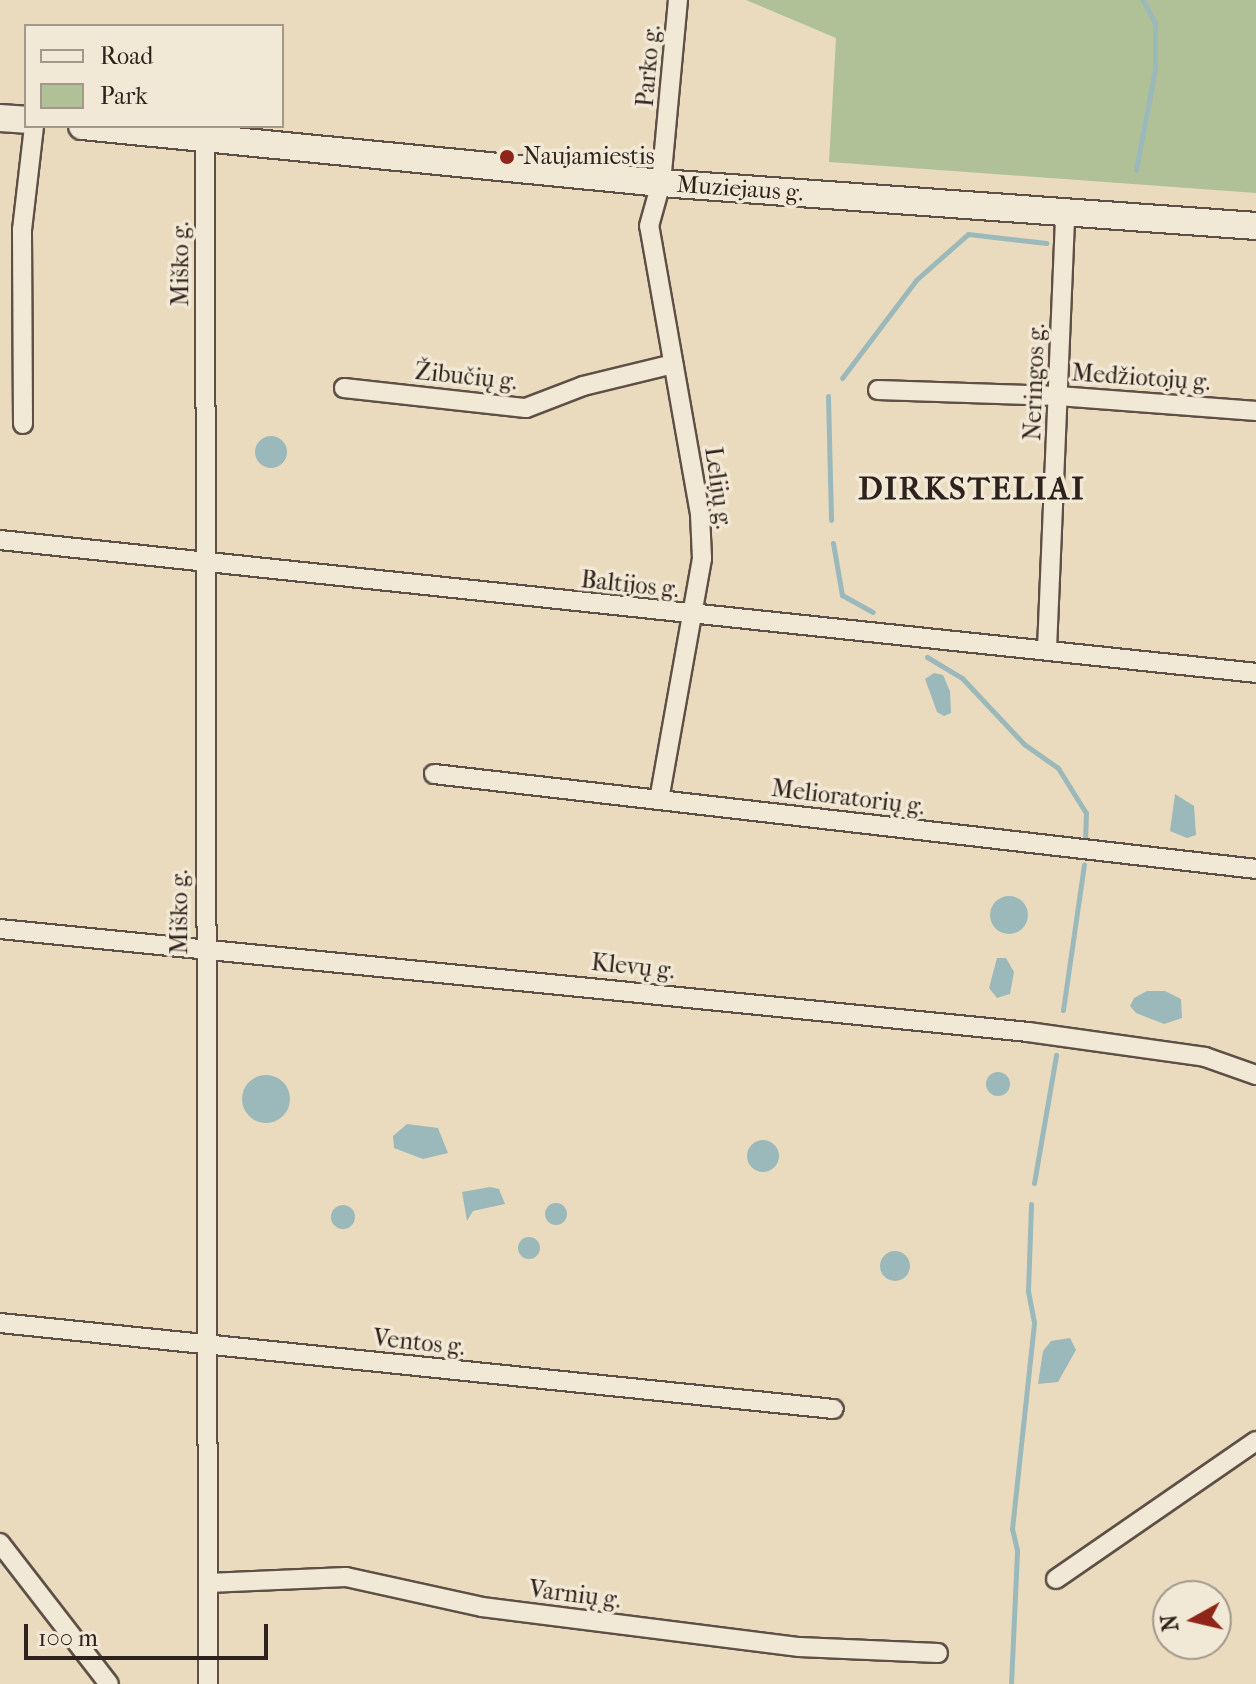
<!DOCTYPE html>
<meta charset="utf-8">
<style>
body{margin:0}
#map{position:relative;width:1256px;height:1684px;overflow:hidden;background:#eadbbf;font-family:"IM FELL French Canon",serif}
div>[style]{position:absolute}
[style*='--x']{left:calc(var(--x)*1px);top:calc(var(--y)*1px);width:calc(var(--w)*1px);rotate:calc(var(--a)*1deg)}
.green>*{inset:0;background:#b0c197}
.water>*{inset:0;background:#9bb9bb}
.round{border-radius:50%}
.stream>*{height:5px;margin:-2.5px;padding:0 2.5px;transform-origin:2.5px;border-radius:2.5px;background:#9bb9bb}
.roads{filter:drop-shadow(2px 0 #5e5046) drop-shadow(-2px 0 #5e5046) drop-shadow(0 2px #5e5046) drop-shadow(0 -2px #5e5046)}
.minor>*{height:18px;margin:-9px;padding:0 9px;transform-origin:9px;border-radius:9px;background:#f1e8d5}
.secondary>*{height:26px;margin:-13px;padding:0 13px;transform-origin:13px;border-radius:13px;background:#f1e8d5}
.dots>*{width:22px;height:22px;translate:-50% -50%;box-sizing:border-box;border:4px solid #f1e8d5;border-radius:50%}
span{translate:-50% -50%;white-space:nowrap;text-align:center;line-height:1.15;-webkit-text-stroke:7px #f1e8d5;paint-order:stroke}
.street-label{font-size:24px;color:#2f221d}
.poi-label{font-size:24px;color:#2f221d}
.left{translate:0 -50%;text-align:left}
.district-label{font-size:32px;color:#2f221d;font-weight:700;letter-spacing:2px}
.legend{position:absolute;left:24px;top:24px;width:260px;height:104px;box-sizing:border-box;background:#f1e8d5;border:2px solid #a3998b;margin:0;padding:10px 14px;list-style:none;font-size:24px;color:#2f221d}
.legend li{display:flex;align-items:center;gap:16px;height:40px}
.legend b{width:40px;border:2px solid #a3998b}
.north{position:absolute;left:1152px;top:1580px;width:80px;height:80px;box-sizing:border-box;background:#f1e8d5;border:2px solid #a3998b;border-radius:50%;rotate:262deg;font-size:22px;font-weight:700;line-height:32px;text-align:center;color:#2f221d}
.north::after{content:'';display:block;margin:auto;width:28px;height:36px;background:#8f2418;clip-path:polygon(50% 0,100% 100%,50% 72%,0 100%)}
.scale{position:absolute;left:24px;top:1624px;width:244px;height:36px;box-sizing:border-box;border:4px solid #2f221d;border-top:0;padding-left:10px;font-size:24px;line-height:28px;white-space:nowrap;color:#2f221d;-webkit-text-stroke:6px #f1e8d5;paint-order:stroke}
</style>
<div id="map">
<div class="green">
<div style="clip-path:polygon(746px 0,1256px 0,1256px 193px,829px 162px,836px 38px)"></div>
</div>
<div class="water">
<div class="round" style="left:255px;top:436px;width:32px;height:32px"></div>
<div style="clip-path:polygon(934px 673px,943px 675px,950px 691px,951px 713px,944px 716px,937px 712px,925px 679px)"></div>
<div style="clip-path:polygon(1175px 794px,1194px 806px,1196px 835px,1187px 838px,1170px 831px)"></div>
<div class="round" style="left:990px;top:896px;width:38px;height:38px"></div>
<div style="clip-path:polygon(997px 958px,1006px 958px,1014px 972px,1010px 994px,997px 998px,989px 988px)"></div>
<div style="clip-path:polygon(1147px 991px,1165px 991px,1181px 999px,1182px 1018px,1164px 1024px,1136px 1013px,1130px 1006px,1134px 998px)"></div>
<div class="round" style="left:986px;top:1072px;width:24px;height:24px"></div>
<div class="round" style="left:242px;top:1075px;width:48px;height:48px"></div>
<div style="clip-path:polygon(407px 1124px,438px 1128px,448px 1153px,423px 1159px,394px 1148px,393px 1136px)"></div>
<div class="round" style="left:747px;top:1140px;width:32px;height:32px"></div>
<div style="clip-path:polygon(490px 1187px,499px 1189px,505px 1204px,473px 1211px,467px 1221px,462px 1192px)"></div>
<div class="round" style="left:545px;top:1203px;width:22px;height:22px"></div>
<div class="round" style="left:331px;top:1205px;width:24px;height:24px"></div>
<div class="round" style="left:518px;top:1237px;width:22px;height:22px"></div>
<div class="round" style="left:880px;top:1251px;width:30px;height:30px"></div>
<div style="clip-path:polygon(1070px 1338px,1076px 1350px,1058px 1382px,1038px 1384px,1043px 1351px,1051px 1341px)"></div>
</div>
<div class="stream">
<div style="--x:1136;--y:170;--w:103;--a:-79.3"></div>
<div style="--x:1155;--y:69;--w:46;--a:-90"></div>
<div style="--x:1155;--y:23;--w:26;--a:-118"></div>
<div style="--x:842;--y:378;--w:123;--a:-52.9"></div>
<div style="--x:916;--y:280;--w:69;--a:-41.5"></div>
<div style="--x:968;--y:234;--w:79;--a:6.6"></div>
<div style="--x:828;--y:396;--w:124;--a:88.6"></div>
<div style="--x:833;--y:543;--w:53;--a:80.2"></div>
<div style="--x:842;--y:595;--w:35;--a:29"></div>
<div style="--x:927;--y:657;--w:41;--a:31"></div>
<div style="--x:962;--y:678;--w:91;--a:46.8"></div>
<div style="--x:1024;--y:744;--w:42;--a:35.2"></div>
<div style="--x:1058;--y:768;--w:53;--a:58.1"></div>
<div style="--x:1086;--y:813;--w:27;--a:92"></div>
<div style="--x:1063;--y:1010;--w:147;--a:-81.8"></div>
<div style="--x:1034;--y:1183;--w:130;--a:-80.2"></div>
<div style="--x:1011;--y:1684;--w:134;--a:-87.4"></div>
<div style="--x:1017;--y:1550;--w:22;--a:-103"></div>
<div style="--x:1012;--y:1529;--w:208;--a:-83.9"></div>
<div style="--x:1034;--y:1322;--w:32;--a:-101"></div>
<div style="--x:1028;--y:1291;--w:87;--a:-88"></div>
</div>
<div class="roads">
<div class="minor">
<div style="--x:205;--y:139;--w:1545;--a:89.89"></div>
<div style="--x:344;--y:388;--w:183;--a:6.3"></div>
<div style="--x:526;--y:408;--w:61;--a:-21.1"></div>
<div style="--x:583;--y:386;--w:93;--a:-13.7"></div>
<div style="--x:878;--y:390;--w:180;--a:1.9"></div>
<div style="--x:1058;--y:396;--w:199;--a:4.3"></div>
<div style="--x:23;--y:424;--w:194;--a:-90.3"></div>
<div style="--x:22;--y:230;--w:105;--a:-83.4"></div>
<div style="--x:0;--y:540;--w:1263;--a:6.04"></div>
<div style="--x:1047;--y:649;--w:436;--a:-87.6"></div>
<div style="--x:434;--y:774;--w:827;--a:6.59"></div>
<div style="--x:659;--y:800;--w:246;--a:-79.9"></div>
<div style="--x:702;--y:558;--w:44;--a:-92.6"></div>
<div style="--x:700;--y:514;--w:292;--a:-100"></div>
<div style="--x:649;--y:226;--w:45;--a:-74.4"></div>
<div style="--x:661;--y:183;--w:184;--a:-84.7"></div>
<div style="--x:0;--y:929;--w:1033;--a:5.72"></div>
<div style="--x:1028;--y:1032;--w:179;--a:8"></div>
<div style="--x:1205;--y:1057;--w:54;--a:19.4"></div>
<div style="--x:0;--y:1323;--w:838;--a:5.89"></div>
<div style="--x:0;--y:1543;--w:178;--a:52.3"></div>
<div style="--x:1056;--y:1579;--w:243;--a:-34.6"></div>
<div style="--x:208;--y:1583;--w:138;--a:-2.5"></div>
<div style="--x:346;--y:1577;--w:139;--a:12.4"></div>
<div style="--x:482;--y:1607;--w:320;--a:7.2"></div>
<div style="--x:799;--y:1647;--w:139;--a:2.5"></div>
</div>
<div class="secondary">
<div style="--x:0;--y:118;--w:26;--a:4"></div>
<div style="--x:82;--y:126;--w:582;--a:5.62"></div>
<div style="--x:661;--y:183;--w:597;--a:4.13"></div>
</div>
</div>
<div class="dots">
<div style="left:507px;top:157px;background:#8f2418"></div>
</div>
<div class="street-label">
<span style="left:649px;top:66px;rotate:-85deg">Parko g.</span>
<span style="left:740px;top:189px;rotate:4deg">Muziejaus g.</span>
<span style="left:181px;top:264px;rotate:-90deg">Miško g.</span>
<span style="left:466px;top:377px;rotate:6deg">Žibučių g.</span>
<span style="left:1141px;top:378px;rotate:4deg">Medžiotojų g.</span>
<span style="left:1035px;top:382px;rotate:-88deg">Neringos g.</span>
<span style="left:718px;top:488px;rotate:82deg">Lelijų g.</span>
<span style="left:630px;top:585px;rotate:6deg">Baltijos g.</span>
<span style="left:848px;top:798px;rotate:7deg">Melioratorių g.</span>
<span style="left:180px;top:912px;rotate:-90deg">Miško g.</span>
<span style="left:633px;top:967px;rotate:6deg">Klevų g.</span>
<span style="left:419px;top:1343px;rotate:6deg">Ventos g.</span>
<span style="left:575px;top:1595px;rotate:7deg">Varnių g.</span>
</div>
<div class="poi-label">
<span class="left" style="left:523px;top:157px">Naujamiestis</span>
</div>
<div class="district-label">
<span style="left:972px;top:489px">DIRKSTELIAI</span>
</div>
<ul class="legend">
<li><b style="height:10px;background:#f1e8d5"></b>Road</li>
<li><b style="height:22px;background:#b0c197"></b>Park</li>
</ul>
<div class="north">N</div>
<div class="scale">100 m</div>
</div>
